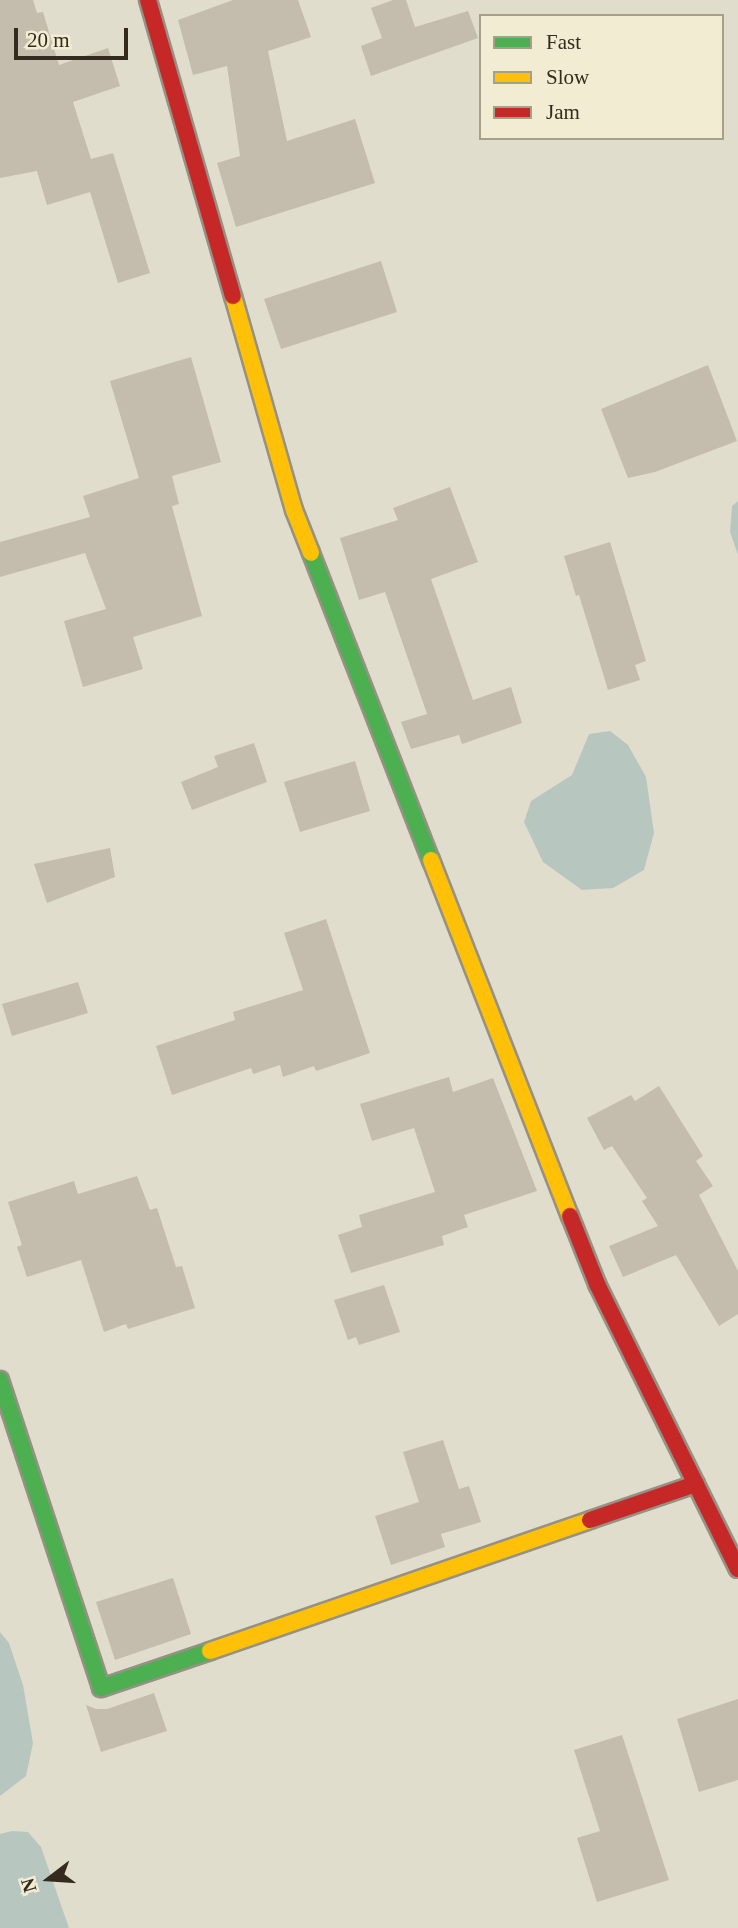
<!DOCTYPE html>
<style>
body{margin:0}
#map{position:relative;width:738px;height:1928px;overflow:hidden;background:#e1ddcc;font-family:"Times New Roman",serif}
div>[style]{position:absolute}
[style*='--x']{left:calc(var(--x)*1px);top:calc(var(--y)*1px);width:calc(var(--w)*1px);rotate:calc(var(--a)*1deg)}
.water>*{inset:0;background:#b7c7bf}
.building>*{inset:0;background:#c4bcad}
.roads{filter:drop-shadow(2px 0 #969185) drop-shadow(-2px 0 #969185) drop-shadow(0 2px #969185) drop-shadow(0 -2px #969185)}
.fast>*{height:16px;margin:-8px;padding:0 8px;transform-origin:8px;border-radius:8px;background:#4caf50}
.slow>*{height:16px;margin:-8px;padding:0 8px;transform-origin:8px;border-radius:8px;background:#ffc107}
.jam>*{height:16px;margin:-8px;padding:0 8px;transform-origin:8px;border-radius:8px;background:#c62828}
span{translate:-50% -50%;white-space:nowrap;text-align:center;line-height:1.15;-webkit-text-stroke:5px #f2ecd2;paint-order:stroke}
.legend{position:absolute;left:479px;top:14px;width:245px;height:126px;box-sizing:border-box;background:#f2ecd2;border:2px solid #a69f8a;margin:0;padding:9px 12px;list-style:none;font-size:21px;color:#342b1e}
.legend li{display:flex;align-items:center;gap:14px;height:35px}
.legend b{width:35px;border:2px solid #a69f8a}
.north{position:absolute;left:14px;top:1844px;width:70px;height:70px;-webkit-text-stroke:5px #f2ecd2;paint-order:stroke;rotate:253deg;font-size:19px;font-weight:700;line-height:28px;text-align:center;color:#342b1e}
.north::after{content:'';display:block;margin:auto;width:24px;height:32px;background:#342b1e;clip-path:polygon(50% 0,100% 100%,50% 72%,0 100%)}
.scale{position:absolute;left:14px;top:28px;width:114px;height:32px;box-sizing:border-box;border:4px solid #342b1e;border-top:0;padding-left:9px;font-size:21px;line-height:24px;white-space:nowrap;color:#342b1e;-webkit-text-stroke:5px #f2ecd2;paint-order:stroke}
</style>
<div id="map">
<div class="water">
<div style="clip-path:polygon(738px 501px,738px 555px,730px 532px,732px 506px)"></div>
<div style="clip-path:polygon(610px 731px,628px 745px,646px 777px,654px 833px,644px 870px,613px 888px,582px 890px,543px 862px,524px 822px,531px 801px,572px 775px,589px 734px)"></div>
<div style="clip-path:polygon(0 1632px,9px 1643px,23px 1685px,33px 1743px,26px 1776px,0 1796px)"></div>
<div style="clip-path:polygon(12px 1831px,28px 1832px,41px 1847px,69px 1928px,0 1928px,0 1834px)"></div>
</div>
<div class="building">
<div style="clip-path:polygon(0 0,33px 0,37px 13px,43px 12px,59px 65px,108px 48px,120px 86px,73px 102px,91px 159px,113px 153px,150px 273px,118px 283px,90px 192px,47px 205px,37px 171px,0 178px)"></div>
<div style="clip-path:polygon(233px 0,298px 0,311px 37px,268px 51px,287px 141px,355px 119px,375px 183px,236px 227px,217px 163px,240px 156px,227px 66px,193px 75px,178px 20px)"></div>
<div style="clip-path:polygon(393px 0,406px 0,415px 27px,468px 11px,478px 38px,371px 76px,361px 46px,382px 38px,371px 8px)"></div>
<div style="clip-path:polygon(381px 261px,397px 312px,281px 349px,264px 299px)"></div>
<div style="clip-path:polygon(191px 357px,221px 462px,172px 476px,179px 504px,172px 506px,202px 616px,133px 637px,143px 669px,83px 687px,64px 621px,106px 609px,85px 553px,0 577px,0 542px,90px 517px,83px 496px,139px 478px,110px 381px)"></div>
<div style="clip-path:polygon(708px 365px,737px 441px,655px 472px,628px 478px,601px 409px)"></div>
<div style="clip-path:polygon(450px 487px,478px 562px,431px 579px,473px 700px,511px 687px,522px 723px,462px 744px,459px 735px,411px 749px,401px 722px,427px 714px,385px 592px,359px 600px,340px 538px,398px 520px,393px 508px)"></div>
<div style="clip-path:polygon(610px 542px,646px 661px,635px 665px,640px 680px,608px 690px,579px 595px,576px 596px,564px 556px)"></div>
<div style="clip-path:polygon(254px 743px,267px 782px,192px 810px,181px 782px,218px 767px,214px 756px)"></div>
<div style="clip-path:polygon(355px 761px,370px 811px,300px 832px,284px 782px)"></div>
<div style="clip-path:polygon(110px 848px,115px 877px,47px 903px,34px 864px)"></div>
<div style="clip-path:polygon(326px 919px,370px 1053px,316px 1071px,314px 1066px,283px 1077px,280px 1065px,253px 1074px,251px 1068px,172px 1095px,156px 1046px,235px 1020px,233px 1012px,303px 990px,284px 933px)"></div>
<div style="clip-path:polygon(78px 982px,88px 1013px,12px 1036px,2px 1004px)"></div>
<div style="clip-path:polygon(449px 1077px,453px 1092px,493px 1078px,537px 1191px,464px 1215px,468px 1227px,442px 1236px,444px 1245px,351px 1273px,338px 1235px,362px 1227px,359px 1215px,435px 1192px,414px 1128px,372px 1141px,360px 1104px)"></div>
<div style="clip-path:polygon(659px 1086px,703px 1156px,696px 1161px,713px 1186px,699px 1195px,738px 1271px,738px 1314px,719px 1326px,676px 1255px,623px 1277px,609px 1246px,658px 1226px,642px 1201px,647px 1198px,612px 1146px,604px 1150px,587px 1118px,631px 1095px,635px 1101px)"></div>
<div style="clip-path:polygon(137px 1176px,150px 1210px,157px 1208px,176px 1267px,182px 1266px,195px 1308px,128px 1329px,126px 1324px,104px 1332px,81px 1260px,27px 1277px,17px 1247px,22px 1245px,8px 1202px,74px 1181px,78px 1194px)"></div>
<div style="clip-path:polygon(384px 1285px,400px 1332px,359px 1345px,356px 1337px,348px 1340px,334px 1300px)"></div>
<div style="clip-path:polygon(443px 1440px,459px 1489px,469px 1486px,481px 1522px,441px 1534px,445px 1547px,391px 1565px,375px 1516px,419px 1502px,403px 1452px)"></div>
<div style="clip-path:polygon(173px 1578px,191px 1634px,115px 1660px,96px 1602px)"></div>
<div style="clip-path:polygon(154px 1693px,167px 1731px,101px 1752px,86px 1705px,96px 1709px,107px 1709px)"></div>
<div style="clip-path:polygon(738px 1699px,738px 1780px,699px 1792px,677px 1719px)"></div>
<div style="clip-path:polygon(622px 1735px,669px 1880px,597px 1902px,577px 1838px,600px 1831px,574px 1750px)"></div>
</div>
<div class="roads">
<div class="fast">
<div style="--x:311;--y:553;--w:330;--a:68.7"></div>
<div style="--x:0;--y:1380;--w:324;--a:71.8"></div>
<div style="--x:101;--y:1688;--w:115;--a:-18.7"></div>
</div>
<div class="slow">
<div style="--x:233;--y:296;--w:223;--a:74.1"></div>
<div style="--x:294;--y:510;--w:46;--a:68.4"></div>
<div style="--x:431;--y:860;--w:382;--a:68.7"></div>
<div style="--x:210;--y:1651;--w:402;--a:-19"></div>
</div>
<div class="jam">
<div style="--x:148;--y:0;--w:308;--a:74"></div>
<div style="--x:570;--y:1216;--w:73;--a:68.3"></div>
<div style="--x:597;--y:1284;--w:318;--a:63.7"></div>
<div style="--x:590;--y:1520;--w:112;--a:-18.8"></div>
</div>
</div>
<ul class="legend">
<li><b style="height:9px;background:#4caf50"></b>Fast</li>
<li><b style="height:9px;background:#ffc107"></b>Slow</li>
<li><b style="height:9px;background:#c62828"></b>Jam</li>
</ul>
<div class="north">N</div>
<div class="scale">20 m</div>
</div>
